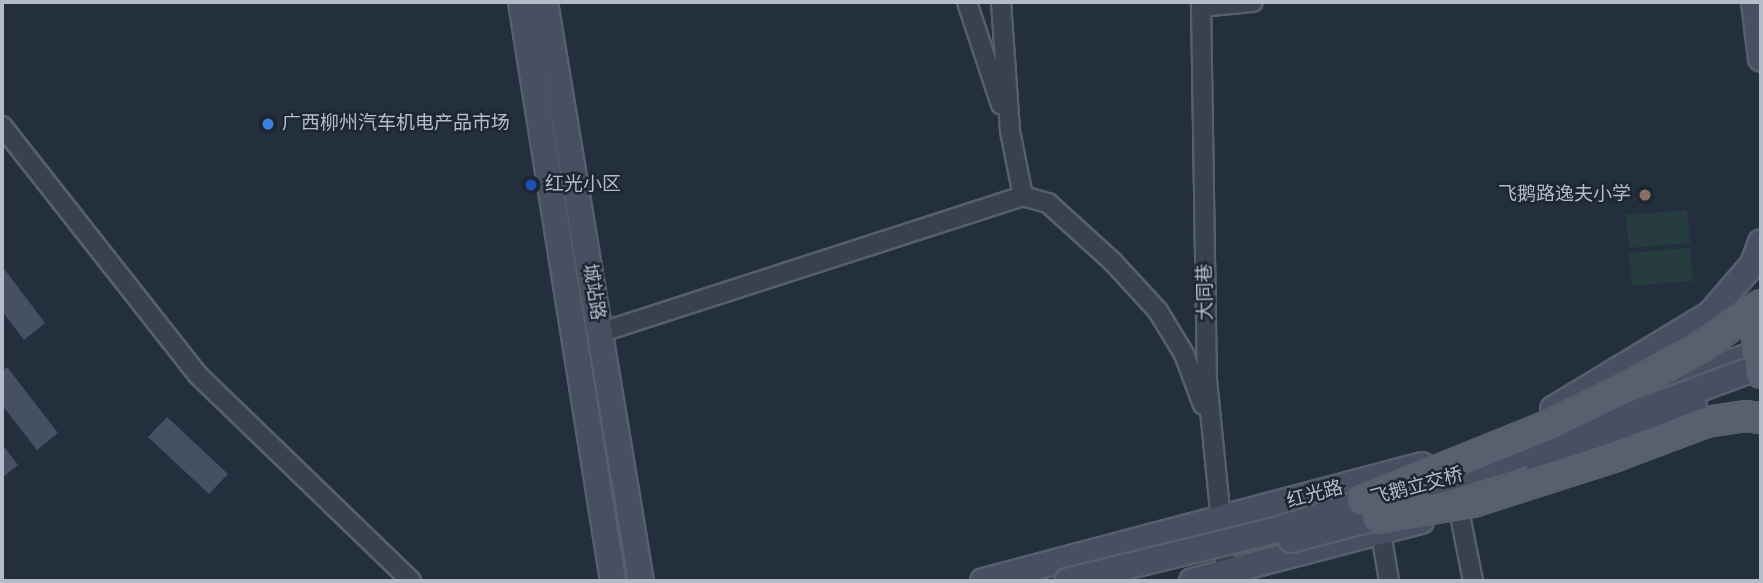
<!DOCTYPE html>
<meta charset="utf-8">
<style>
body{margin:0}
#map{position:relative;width:1763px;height:583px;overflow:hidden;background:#242f3e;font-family:"Alegreya Sans","Noto Sans SC",sans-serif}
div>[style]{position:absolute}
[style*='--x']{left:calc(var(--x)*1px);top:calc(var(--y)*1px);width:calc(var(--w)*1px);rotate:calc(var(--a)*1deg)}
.green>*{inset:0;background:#263c3f}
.building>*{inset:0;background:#455162}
.roads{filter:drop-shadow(2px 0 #565f6c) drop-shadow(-2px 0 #565f6c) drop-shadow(0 2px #565f6c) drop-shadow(0 -2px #565f6c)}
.street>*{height:18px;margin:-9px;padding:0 9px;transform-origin:9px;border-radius:9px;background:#38414e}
.secondary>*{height:24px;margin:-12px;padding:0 12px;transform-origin:12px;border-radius:12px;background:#465061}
.bridges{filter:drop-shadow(2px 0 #565f6c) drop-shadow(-2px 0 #565f6c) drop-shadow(0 2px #565f6c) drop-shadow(0 -2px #565f6c)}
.secondary-bridge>*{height:24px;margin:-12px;padding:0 12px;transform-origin:12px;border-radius:12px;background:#465061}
.primary-bridge>*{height:28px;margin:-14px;padding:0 14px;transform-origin:14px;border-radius:14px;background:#56606e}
.dots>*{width:19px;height:19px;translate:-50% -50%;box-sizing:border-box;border:4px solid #1d2633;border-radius:50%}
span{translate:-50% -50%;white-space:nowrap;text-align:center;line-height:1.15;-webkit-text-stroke:5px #1d2633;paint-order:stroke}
.poi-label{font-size:19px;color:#b4bcc9}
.left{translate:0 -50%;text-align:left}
.right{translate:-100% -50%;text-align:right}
.street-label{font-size:19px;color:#b4bcc9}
.frame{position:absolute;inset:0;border:4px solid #b4bcc9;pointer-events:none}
</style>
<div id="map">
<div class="green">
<div style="clip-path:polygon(1687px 210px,1690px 243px,1629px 248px,1626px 215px)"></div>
<div style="clip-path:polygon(1690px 248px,1693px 281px,1632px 286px,1629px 253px)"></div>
</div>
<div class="building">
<div style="clip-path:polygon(2px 266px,45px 323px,24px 340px,2px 311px)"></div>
<div style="clip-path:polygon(7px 367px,58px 433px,37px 450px,2px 405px,2px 372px)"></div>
<div style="clip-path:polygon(167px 417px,228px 474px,209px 494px,148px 437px)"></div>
<div style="clip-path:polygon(2px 444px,18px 465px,2px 478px)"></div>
</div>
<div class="roads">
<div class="street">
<div style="--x:967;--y:2;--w:108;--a:71.7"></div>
<div style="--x:1001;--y:2;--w:129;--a:86"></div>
<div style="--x:1010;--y:131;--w:66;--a:78.7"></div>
<div style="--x:1023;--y:196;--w:26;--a:16"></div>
<div style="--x:1048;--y:203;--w:88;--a:42.2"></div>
<div style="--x:1113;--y:262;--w:67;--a:47.4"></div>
<div style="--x:1158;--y:311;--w:50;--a:58.8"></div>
<div style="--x:1184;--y:354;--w:54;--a:69.6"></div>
<div style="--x:1201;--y:2;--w:378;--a:89.1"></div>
<div style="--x:1207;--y:380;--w:202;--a:84.3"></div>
<div style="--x:1201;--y:7;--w:52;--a:-5.5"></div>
<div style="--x:2;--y:126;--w:317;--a:51.8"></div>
<div style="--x:198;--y:375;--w:296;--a:44"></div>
<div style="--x:599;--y:333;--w:446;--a:-17.9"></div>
<div style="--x:1456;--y:495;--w:88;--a:78.8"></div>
<div style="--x:1379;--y:521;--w:61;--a:80.5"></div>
</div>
<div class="secondary">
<div style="--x:521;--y:2;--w:586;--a:80.97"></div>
<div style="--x:545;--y:2;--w:587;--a:80.59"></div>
<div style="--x:1754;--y:2;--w:57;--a:83"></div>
<div style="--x:1626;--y:398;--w:143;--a:-18.8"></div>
<div style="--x:1553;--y:409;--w:184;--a:-31.2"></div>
<div style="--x:1710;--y:314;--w:66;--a:-49.3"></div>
<div style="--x:1753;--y:264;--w:23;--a:-70"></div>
<div style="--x:983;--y:581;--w:454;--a:-14.8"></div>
<div style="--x:1192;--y:581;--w:237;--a:-14.7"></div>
</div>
</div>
<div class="bridges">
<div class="secondary-bridge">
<div style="--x:1539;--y:468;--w:167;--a:-21.8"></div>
<div style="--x:1432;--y:483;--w:82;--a:-17.1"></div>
<div style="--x:1510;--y:459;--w:268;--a:-20.3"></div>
<div style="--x:1291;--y:540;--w:106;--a:-14.7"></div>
<div style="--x:1067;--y:581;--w:211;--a:-13.7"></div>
<div style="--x:1272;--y:531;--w:113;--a:-17.5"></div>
</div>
<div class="primary-bridge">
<div style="--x:1761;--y:321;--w:16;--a:104"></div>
<div style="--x:1757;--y:337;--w:36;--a:84"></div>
<div style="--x:1362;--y:501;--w:201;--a:-22"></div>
<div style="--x:1548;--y:426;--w:91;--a:-26"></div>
<div style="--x:1630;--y:386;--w:81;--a:-28.8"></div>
<div style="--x:1701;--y:347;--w:73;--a:-35"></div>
<div style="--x:1377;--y:518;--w:97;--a:-9.5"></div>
<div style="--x:1473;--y:502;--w:150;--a:-17.8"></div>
<div style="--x:1616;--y:456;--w:96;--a:-20.7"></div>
<div style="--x:1706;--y:422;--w:40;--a:-8.5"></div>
<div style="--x:1746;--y:416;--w:15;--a:8"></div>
</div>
</div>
<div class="dots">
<div style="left:268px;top:124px;background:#3f7fe0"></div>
<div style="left:531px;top:185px;background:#1a4fb4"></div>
<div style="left:1645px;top:195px;background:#8d6e63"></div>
</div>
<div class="poi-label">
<span class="left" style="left:282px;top:124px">广西柳州汽车机电产品市场</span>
<span class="left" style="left:545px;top:185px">红光小区</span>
<span class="right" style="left:1631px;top:195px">飞鹅路逸夫小学</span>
</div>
<div class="street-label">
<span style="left:593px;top:292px;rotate:81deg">城站路</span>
<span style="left:1206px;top:292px;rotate:-91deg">大同巷</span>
<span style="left:1417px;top:487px;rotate:-15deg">飞鹅立交桥</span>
<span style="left:1315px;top:495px;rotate:-15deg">红光路</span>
</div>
<div class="frame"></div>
</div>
